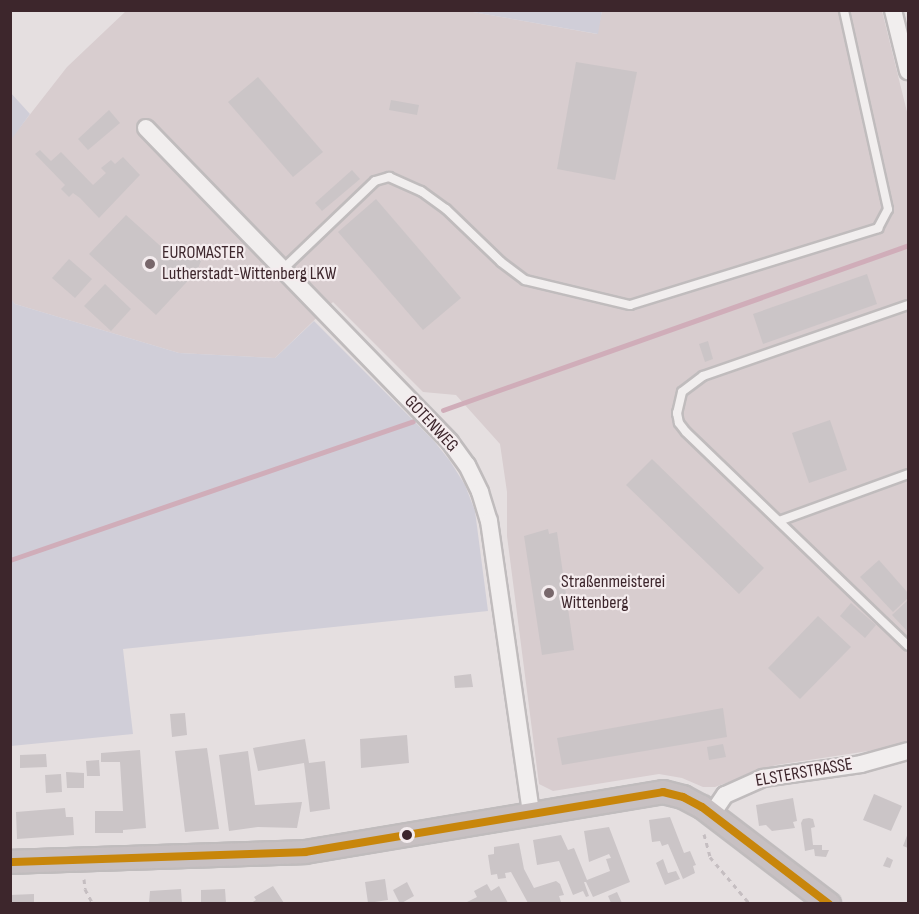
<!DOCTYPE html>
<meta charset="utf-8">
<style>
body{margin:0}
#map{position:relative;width:919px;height:914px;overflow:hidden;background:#e5dfe0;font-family:"Sofia Sans Condensed",sans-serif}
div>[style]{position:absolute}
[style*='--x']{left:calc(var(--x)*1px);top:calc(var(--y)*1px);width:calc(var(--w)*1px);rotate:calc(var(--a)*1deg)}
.built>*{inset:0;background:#d8cdcf}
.green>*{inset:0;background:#d0ced8}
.stream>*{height:5px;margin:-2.5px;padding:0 2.5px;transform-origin:2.5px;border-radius:2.5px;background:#d0adb9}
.building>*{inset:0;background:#cbc5c7}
.path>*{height:3px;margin-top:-1.5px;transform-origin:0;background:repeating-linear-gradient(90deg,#c5bec1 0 4.5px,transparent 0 9px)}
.roads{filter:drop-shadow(2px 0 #c0bcbd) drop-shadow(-2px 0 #c0bcbd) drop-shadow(0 2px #c0bcbd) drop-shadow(0 -2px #c0bcbd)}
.lane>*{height:8px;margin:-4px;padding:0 4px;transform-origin:4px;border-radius:4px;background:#f1eeee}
.street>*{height:16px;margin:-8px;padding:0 8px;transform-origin:8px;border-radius:8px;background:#f1eeee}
.secondary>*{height:22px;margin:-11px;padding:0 11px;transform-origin:11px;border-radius:11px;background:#c7c0c2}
.bus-1>*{height:8px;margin:-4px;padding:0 4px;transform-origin:4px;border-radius:4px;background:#c8860b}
.dots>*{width:16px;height:16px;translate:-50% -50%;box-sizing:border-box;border:3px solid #f4ecee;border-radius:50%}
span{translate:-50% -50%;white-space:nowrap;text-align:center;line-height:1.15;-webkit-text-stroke:4.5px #f4ecee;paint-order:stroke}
.poi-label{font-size:18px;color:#3d262c}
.left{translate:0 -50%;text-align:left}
.street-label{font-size:18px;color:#3d262c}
.frame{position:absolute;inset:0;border:12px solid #3d262c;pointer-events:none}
</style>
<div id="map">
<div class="built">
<div style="clip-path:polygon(126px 11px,467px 11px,597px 34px,602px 11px,882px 11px,908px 116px,908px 741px,875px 750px,776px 765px,715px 787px,703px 787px,682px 778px,659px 774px,553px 791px,539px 784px,507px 536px,507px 492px,500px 444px,456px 395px,423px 392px,333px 302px,275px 358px,179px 353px,15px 304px,10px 299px,10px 140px,67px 67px)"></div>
</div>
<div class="green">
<div style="clip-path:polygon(467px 11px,602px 10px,602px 11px,598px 34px)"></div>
<div style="clip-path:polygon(10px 92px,30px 114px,11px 140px,10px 140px)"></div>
<div style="clip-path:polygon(11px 299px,15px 304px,179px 353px,275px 358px,314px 321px,434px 441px,450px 461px,465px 485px,475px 511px,488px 611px,123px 649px,133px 734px,11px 746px)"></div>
</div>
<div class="stream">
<div style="--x:443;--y:410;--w:493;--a:-19.5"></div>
<div style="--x:10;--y:560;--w:426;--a:-19"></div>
</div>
<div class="building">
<div style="clip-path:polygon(576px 62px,637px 72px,615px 180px,557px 169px)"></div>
<div style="clip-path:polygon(258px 77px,323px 152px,293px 177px,228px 102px)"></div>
<div style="clip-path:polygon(391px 100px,419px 105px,417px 115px,389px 110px)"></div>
<div style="clip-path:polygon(109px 110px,120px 123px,88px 150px,78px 139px)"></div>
<div style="clip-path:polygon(40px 150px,51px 161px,61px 152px,93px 185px,106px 173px,101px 168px,111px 160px,115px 164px,123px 157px,140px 175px,99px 218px,80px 198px,73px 193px,69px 197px,61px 189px,65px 185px,35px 154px)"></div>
<div style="clip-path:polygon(352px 170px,360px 179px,322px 211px,315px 203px)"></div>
<div style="clip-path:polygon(376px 199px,461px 298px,423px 330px,338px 232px)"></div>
<div style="clip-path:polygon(126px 215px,177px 261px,191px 252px,201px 261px,197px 271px,156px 315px,89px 254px)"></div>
<div style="clip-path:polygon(69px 259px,92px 279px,75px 298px,52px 278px)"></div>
<div style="clip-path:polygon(867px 274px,877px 304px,763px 344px,753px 314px)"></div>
<div style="clip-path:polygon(105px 284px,131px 309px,111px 331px,84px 306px)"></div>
<div style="clip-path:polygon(708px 341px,713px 359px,705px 362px,699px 344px)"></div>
<div style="clip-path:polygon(830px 420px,847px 470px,809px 483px,792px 433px)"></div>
<div style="clip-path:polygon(652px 459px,764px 568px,739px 594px,626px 485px)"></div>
<div style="clip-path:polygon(548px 529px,549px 534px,557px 532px,574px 650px,542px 655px,524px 536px)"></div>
<div style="clip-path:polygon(879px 560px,908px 593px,908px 598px,893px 612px,860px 577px)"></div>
<div style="clip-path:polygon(908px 600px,908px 632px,892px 615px)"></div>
<div style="clip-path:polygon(851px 603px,876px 625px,865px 638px,840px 616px)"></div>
<div style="clip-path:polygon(818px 616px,851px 647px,800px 699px,768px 668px)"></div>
<div style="clip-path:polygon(471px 674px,473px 687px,455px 688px,454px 676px)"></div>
<div style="clip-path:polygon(723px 708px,727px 737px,562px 765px,557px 738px)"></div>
<div style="clip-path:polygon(185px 713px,187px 735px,172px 737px,170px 714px)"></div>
<div style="clip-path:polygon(407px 735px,409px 763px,361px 768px,360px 739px)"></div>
<div style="clip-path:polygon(305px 739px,309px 763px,325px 761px,330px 809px,310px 812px,304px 763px,258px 771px,253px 748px)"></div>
<div style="clip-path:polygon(723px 744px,726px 757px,709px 760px,707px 747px)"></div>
<div style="clip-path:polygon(207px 748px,219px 829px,185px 832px,175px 751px)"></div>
<div style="clip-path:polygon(140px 750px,146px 828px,123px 830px,123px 833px,95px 833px,95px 811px,123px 811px,120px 762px,101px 762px,101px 753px)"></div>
<div style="clip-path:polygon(248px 751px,255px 805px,302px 802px,297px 828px,258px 827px,229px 831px,219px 755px)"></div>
<div style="clip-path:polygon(46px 754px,47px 767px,20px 768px,20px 755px)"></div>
<div style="clip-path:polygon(99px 760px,100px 776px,87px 776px,86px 761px)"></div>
<div style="clip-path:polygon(66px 772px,84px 773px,84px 788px,67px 788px)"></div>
<div style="clip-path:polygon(61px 774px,62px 792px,46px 793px,45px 775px)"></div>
<div style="clip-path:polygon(874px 794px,902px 806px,891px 831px,863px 820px)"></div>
<div style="clip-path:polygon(793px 798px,797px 821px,793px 822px,795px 828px,772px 831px,766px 825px,759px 826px,756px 805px)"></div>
<div style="clip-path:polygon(65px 808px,66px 817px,73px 817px,74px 835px,17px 839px,16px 812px)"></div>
<div style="clip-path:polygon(670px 817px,684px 853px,690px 851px,696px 865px,693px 866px,695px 873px,683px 879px,668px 844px,662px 846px,660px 841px,652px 842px,649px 820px)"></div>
<div style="clip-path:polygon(809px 818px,813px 819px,815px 827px,811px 828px,813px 845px,822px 845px,822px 850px,829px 850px,826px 857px,815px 856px,814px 849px,805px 851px,801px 823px,803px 819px)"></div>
<div style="clip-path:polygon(609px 827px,630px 882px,593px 897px,586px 882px,584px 882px,589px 896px,586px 897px,583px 891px,573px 895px,559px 861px,537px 865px,533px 840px,561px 835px,568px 850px,574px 848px,587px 880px,610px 871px,606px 859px,611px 858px,609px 854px,589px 862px,584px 831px)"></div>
<div style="clip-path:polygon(908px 833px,908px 848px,903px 846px)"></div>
<div style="clip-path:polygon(519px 843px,524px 869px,534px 888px,556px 881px,560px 884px,564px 895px,559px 896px,561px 902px,528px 903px,511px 872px,505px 873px,506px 878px,498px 879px,497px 874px,491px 875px,488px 855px,494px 854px,494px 847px)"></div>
<div style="clip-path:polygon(887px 857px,893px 860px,890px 868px,883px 866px)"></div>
<div style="clip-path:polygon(663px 859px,668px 873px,676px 871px,680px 879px,665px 885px,656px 863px)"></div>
<div style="clip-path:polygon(385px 879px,388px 900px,368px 903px,365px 882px)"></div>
<div style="clip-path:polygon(407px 882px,414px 896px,400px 904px,393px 890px)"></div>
<div style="clip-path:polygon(487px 884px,491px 891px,499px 886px,508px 903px,465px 903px,477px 897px,474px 891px)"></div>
<div style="clip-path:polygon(273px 886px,284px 903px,251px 903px,256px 900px,254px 897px)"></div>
<div style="clip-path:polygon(181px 889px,182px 903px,149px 903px,150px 891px)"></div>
<div style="clip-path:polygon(225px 889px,226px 903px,201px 903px,201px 890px)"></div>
<div style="clip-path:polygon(617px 892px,622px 903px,611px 903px,608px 896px)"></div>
<div style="clip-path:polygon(34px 894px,34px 903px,10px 903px,10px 895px)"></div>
</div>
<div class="path">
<div style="--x:704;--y:834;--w:24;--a:75"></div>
<div style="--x:710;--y:857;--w:62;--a:49.6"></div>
<div style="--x:84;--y:879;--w:10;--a:84"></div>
<div style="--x:85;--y:889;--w:17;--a:62"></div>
</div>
<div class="roads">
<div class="lane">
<div style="--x:283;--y:269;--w:127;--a:-43.7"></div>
<div style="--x:375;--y:181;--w:15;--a:-16"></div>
<div style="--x:389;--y:177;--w:35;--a:24"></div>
<div style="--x:421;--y:191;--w:31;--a:36"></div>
<div style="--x:446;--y:209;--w:76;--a:43.9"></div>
<div style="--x:501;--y:262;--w:30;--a:37"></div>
<div style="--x:525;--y:280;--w:108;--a:13.4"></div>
<div style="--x:630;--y:305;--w:260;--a:-17.2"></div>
<div style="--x:878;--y:228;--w:21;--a:-62"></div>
<div style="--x:888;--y:209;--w:204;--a:-102.5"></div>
<div style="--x:908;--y:305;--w:217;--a:160.9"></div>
<div style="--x:703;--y:376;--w:26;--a:143"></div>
<div style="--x:682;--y:392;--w:22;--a:103"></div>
<div style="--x:677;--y:413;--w:10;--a:79"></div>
<div style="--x:679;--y:423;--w:11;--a:52"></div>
<div style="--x:686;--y:432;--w:308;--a:43.9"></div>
<div style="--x:779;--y:521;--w:137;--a:-20"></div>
</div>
<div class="street">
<div style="--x:893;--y:10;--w:63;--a:76.2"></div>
<div style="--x:146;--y:128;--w:437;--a:45.9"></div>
<div style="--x:450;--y:442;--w:29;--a:54"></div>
<div style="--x:467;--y:465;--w:30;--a:64"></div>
<div style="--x:480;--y:492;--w:30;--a:73"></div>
<div style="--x:489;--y:521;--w:296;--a:81.8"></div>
<div style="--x:712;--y:814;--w:23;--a:-56"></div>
<div style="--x:725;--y:795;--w:42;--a:-24.1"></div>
<div style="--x:763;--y:778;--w:99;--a:-8.1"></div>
<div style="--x:861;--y:764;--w:49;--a:-15.5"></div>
</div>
<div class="secondary">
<div style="--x:10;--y:862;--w:295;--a:-1.9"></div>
<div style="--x:305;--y:852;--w:363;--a:-9.5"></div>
<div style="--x:663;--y:792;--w:21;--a:14"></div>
<div style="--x:683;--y:797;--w:21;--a:28"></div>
<div style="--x:702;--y:807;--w:160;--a:37.4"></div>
</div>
</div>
<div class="bus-1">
<div style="--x:10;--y:862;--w:295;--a:-1.9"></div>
<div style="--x:305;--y:852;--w:363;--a:-9.5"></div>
<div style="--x:663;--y:792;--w:21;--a:14"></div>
<div style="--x:683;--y:797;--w:21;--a:28"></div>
<div style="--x:702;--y:807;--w:160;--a:37.4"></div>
</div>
<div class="dots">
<div style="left:150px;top:264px;background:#78676b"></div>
<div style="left:549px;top:593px;background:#78676b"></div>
<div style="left:407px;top:835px;background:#3d262c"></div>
</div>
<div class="poi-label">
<span class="left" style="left:162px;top:264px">EUROMASTER<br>Lutherstadt-Wittenberg LKW</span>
<span class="left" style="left:561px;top:593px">Straßenmeisterei<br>Wittenberg</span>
</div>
<div class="street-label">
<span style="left:431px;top:424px;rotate:47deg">GOTENWEG</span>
<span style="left:804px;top:773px;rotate:-10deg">ELSTERSTRASSE</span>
</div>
<div class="frame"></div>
</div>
